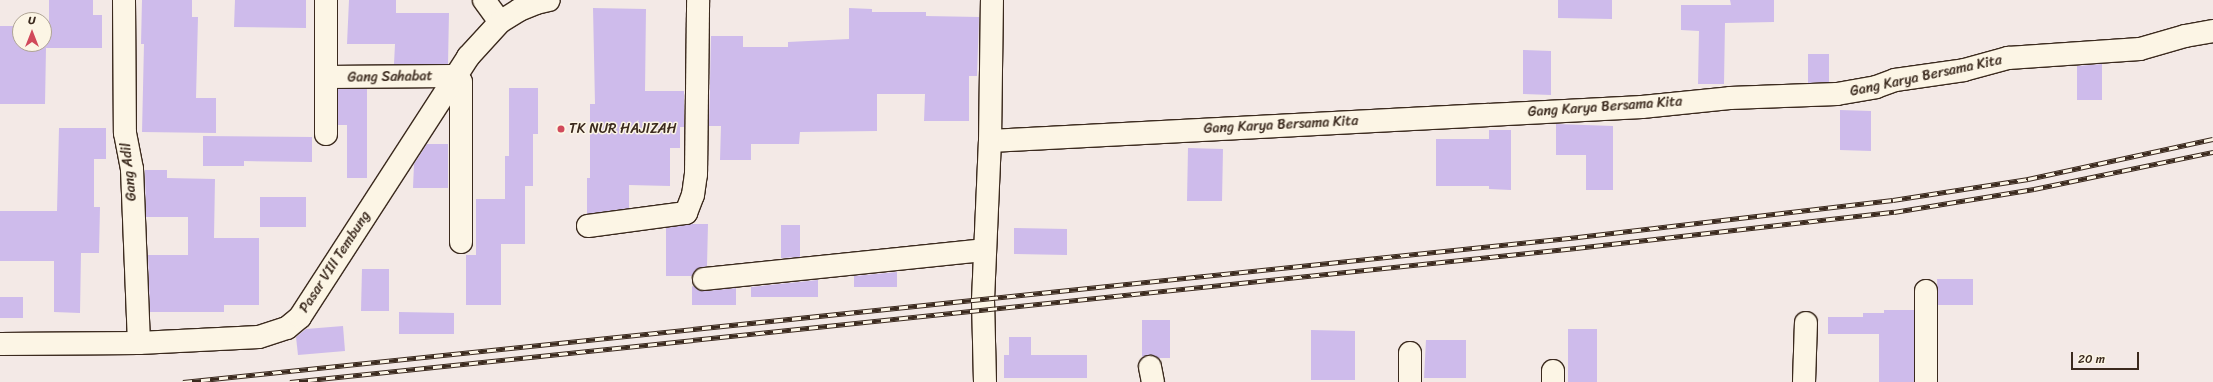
<!DOCTYPE html>
<style>
body{margin:0}
#map{position:relative;width:2213px;height:382px;overflow:hidden;background:#f3e9e6;font-family:Sriracha,sans-serif}
div>[style]{position:absolute}
[style*='--x']{left:calc(var(--x)*1px);top:calc(var(--y)*1px);width:calc(var(--w)*1px);rotate:calc(var(--a)*1deg)}
.building>*{inset:0;background:#cebbeb}
.roads{filter:drop-shadow(1px 0 #3b2a1e) drop-shadow(-1px 0 #3b2a1e) drop-shadow(0 1px #3b2a1e) drop-shadow(0 -1px #3b2a1e)}
.minor>*{height:22px;margin:-11px;padding:0 11px;transform-origin:11px;border-radius:11px;background:#fcf5e5}
.rail>*{height:4.5px;margin-top:-2.25px;transform-origin:0;background:repeating-linear-gradient(90deg,#fcf5e5 0 9px,#3b2a1e 0 18px);box-sizing:border-box;border-block:1px solid #3b2a1e}
.dots>*{width:11px;height:11px;translate:-50% -50%;box-sizing:border-box;border:2px solid #fcf5e5;border-radius:50%}
span{translate:-50% -50%;white-space:nowrap;text-align:center;line-height:1.15;-webkit-text-stroke:3px #fcf5e5;paint-order:stroke}
.street-label{font-size:14px;color:#3b2a1e}
.poi-label{font-size:14px;color:#3b2a1e}
.left{translate:0 -50%;text-align:left}
.north{position:absolute;left:12px;top:12px;width:40px;height:40px;box-sizing:border-box;background:#fcf5e5;border:1px solid #afa495;border-radius:50%;rotate:0deg;font-size:11px;font-weight:700;line-height:16px;text-align:center;color:#3b2a1e}
.north::after{content:'';display:block;margin:auto;width:14px;height:18px;background:#d1495b;clip-path:polygon(50% 0,100% 100%,50% 72%,0 100%)}
.scale{position:absolute;left:2071px;top:352px;width:68px;height:18px;box-sizing:border-box;border:2px solid #3b2a1e;border-top:0;padding-left:5px;font-size:12px;line-height:14px;white-space:nowrap;color:#3b2a1e;-webkit-text-stroke:3px #fcf5e5;paint-order:stroke}
</style>
<div id="map">
<div class="building">
<div style="clip-path:polygon(49px 0,93px 0,93px 15px,102px 15px,102px 48px,46px 48px,45px 104px,0 104px,0 26px,20px 26px,20px 44px,44px 44px,44px 27px,49px 27px)"></div>
<div style="clip-path:polygon(142px 0,192px 0,192px 17px,198px 17px,196px 98px,216px 98px,216px 133px,142px 132px,144px 44px,141px 44px)"></div>
<div style="clip-path:polygon(235px 0,306px 0,306px 28px,234px 27px)"></div>
<div style="clip-path:polygon(349px 0,396px 0,396px 13px,449px 13px,448px 64px,394px 64px,395px 44px,347px 44px)"></div>
<div style="clip-path:polygon(1558px 0,1612px 0,1612px 19px,1558px 18px)"></div>
<div style="clip-path:polygon(1730px 0,1774px 0,1774px 22px,1725px 23px,1724px 84px,1698px 84px,1699px 31px,1681px 30px,1681px 5px,1731px 5px)"></div>
<div style="clip-path:polygon(593px 8px,646px 9px,645px 91px,684px 91px,684px 127px,680px 127px,680px 148px,670px 148px,670px 186px,629px 185px,629px 208px,587px 214px,587px 178px,590px 178px,590px 104px,595px 104px)"></div>
<div style="clip-path:polygon(849px 8px,872px 9px,872px 12px,926px 12px,926px 16px,979px 17px,977px 76px,969px 76px,969px 121px,924px 121px,925px 94px,877px 94px,877px 131px,800px 132px,799px 144px,751px 144px,751px 160px,720px 160px,721px 126px,709px 126px,711px 36px,743px 36px,743px 47px,788px 47px,788px 42px,849px 39px)"></div>
<div style="clip-path:polygon(1523px 50px,1551px 51px,1551px 95px,1523px 94px)"></div>
<div style="clip-path:polygon(1808px 54px,1829px 54px,1829px 82px,1808px 83px)"></div>
<div style="clip-path:polygon(2102px 64px,2102px 100px,2077px 100px,2077px 66px)"></div>
<div style="clip-path:polygon(509px 88px,538px 88px,538px 134px,533px 134px,533px 186px,525px 186px,525px 244px,501px 244px,501px 305px,466px 305px,466px 255px,476px 255px,476px 199px,505px 199px,505px 156px,509px 156px)"></div>
<div style="clip-path:polygon(338px 89px,367px 89px,367px 178px,347px 178px,347px 125px,338px 125px)"></div>
<div style="clip-path:polygon(1840px 110px,1871px 111px,1871px 151px,1840px 150px)"></div>
<div style="clip-path:polygon(1556px 124px,1613px 126px,1613px 190px,1586px 190px,1586px 155px,1556px 155px)"></div>
<div style="clip-path:polygon(59px 128px,106px 128px,106px 159px,94px 159px,94px 207px,100px 207px,99px 253px,81px 253px,80px 313px,54px 312px,54px 261px,0 261px,0 211px,57px 211px)"></div>
<div style="clip-path:polygon(1489px 130px,1511px 130px,1511px 190px,1489px 189px,1489px 186px,1436px 186px,1436px 139px,1489px 139px)"></div>
<div style="clip-path:polygon(203px 136px,312px 137px,312px 162px,244px 161px,244px 166px,203px 166px)"></div>
<div style="clip-path:polygon(427px 144px,448px 144px,448px 188px,413px 188px,414px 164px)"></div>
<div style="clip-path:polygon(1188px 148px,1223px 149px,1222px 201px,1187px 201px)"></div>
<div style="clip-path:polygon(145px 170px,167px 170px,167px 178px,215px 179px,214px 238px,259px 238px,259px 305px,224px 305px,224px 312px,150px 312px,148px 255px,188px 255px,188px 217px,146px 217px)"></div>
<div style="clip-path:polygon(260px 197px,306px 197px,306px 227px,260px 227px)"></div>
<div style="clip-path:polygon(692px 224px,708px 224px,707px 266px,697px 269px,692px 276px,666px 276px,666px 228px)"></div>
<div style="clip-path:polygon(781px 225px,800px 225px,800px 257px,781px 258px)"></div>
<div style="clip-path:polygon(1014px 228px,1067px 229px,1067px 255px,1014px 254px)"></div>
<div style="clip-path:polygon(362px 269px,389px 269px,389px 311px,361px 311px)"></div>
<div style="clip-path:polygon(897px 272px,897px 287px,854px 287px,854px 276px)"></div>
<div style="clip-path:polygon(1937px 279px,1973px 279px,1973px 305px,1938px 305px)"></div>
<div style="clip-path:polygon(818px 280px,818px 297px,751px 297px,751px 287px)"></div>
<div style="clip-path:polygon(692px 286px,705px 291px,736px 288px,736px 305px,692px 305px)"></div>
<div style="clip-path:polygon(0 297px,23px 297px,23px 318px,0 318px)"></div>
<div style="clip-path:polygon(1884px 310px,1914px 310px,1914px 382px,1879px 382px,1879px 334px,1828px 334px,1828px 317px,1863px 317px,1863px 313px,1884px 313px)"></div>
<div style="clip-path:polygon(399px 312px,454px 313px,454px 334px,399px 334px)"></div>
<div style="clip-path:polygon(1142px 320px,1170px 320px,1170px 358px,1158px 358px,1148px 355px,1142px 357px)"></div>
<div style="clip-path:polygon(343px 326px,345px 351px,298px 355px,296px 337px,306px 329px)"></div>
<div style="clip-path:polygon(1568px 329px,1597px 329px,1597px 382px,1568px 382px)"></div>
<div style="clip-path:polygon(1311px 330px,1355px 331px,1355px 380px,1311px 380px)"></div>
<div style="clip-path:polygon(1009px 337px,1031px 337px,1031px 355px,1087px 355px,1087px 378px,1004px 378px,1004px 355px,1009px 355px)"></div>
<div style="clip-path:polygon(1426px 340px,1466px 340px,1466px 378px,1424px 378px)"></div>
</div>
<div class="roads">
<div class="minor">
<div style="--x:124;--y:0;--w:133;--a:89.6"></div>
<div style="--x:125;--y:133;--w:37;--a:79"></div>
<div style="--x:132;--y:169;--w:174;--a:87.7"></div>
<div style="--x:484;--y:0;--w:27;--a:54"></div>
<div style="--x:326;--y:77;--w:128;--a:-0.4"></div>
<div style="--x:454;--y:76;--w:9;--a:41"></div>
<div style="--x:461;--y:82;--w:160;--a:90"></div>
<div style="--x:326;--y:134;--w:134;--a:-90"></div>
<div style="--x:990;--y:141;--w:653;--a:-2.99"></div>
<div style="--x:1642;--y:107;--w:88;--a:-5.8"></div>
<div style="--x:1730;--y:98;--w:107;--a:-2.1"></div>
<div style="--x:1837;--y:94;--w:40;--a:-10"></div>
<div style="--x:1876;--y:87;--w:20;--a:-20"></div>
<div style="--x:1895;--y:80;--w:70;--a:-8.2"></div>
<div style="--x:1964;--y:70;--w:46;--a:-15.3"></div>
<div style="--x:2008;--y:58;--w:132;--a:-3.9"></div>
<div style="--x:2140;--y:49;--w:47;--a:-16.1"></div>
<div style="--x:2185;--y:36;--w:28;--a:-10"></div>
<div style="--x:588;--y:226;--w:99;--a:-7.6"></div>
<div style="--x:686;--y:213;--w:19;--a:-69"></div>
<div style="--x:693;--y:195;--w:21;--a:-82"></div>
<div style="--x:696;--y:174;--w:174;--a:-89.3"></div>
<div style="--x:704;--y:279;--w:282;--a:-5.9"></div>
<div style="--x:1926;--y:291;--w:91;--a:90"></div>
<div style="--x:0;--y:344;--w:139;--a:-0.4"></div>
<div style="--x:139;--y:343;--w:120;--a:-2.9"></div>
<div style="--x:259;--y:337;--w:29;--a:-18"></div>
<div style="--x:287;--y:328;--w:17;--a:-40"></div>
<div style="--x:300;--y:317;--w:310;--a:-57.1"></div>
<div style="--x:468;--y:57;--w:47;--a:-47.6"></div>
<div style="--x:500;--y:22;--w:22;--a:-32"></div>
<div style="--x:519;--y:10;--w:18;--a:-22"></div>
<div style="--x:536;--y:3;--w:13;--a:-13"></div>
<div style="--x:1150;--y:367;--w:15;--a:79"></div>
<div style="--x:1553;--y:371;--w:11;--a:90"></div>
<div style="--x:985;--y:382;--w:82;--a:-91.4"></div>
<div style="--x:983;--y:300;--w:159;--a:-87.5"></div>
<div style="--x:990;--y:141;--w:141;--a:-89.2"></div>
<div style="--x:1410;--y:382;--w:29;--a:-90"></div>
<div style="--x:1804;--y:382;--w:59;--a:-88.1"></div>
</div>
</div>
<div class="rail">
<div style="--x:183;--y:382;--w:1403;--a:-5.93"></div>
<div style="--x:1578;--y:237;--w:317;--a:-6.7"></div>
<div style="--x:1893;--y:200;--w:137;--a:-8.8"></div>
<div style="--x:2028;--y:179;--w:189;--a:-12.2"></div>
<div style="--x:290;--y:382;--w:1293;--a:-5.95"></div>
<div style="--x:1576;--y:248;--w:320;--a:-6.5"></div>
<div style="--x:1894;--y:212;--w:142;--a:-9.3"></div>
<div style="--x:2034;--y:189;--w:183;--a:-11.7"></div>
</div>
<div class="dots">
<div style="left:561px;top:129px;background:#d1495b"></div>
</div>
<div class="street-label">
<span style="left:1926px;top:76px;rotate:-12deg">Gang Karya Bersama Kita</span>
<span style="left:390px;top:77px;rotate:-1deg">Gang Sahabat</span>
<span style="left:1605px;top:107px;rotate:-4deg">Gang Karya Bersama Kita</span>
<span style="left:1281px;top:125px;rotate:-3deg">Gang Karya Bersama Kita</span>
<span style="left:129px;top:172px;rotate:-96deg">Gang Adil</span>
<span style="left:335px;top:262px;rotate:-57deg">Pasar VIII Tembung</span>
</div>
<div class="poi-label">
<span class="left" style="left:569px;top:129px">TK NUR HAJIZAH</span>
</div>
<div class="north">U</div>
<div class="scale">20 m</div>
</div>
